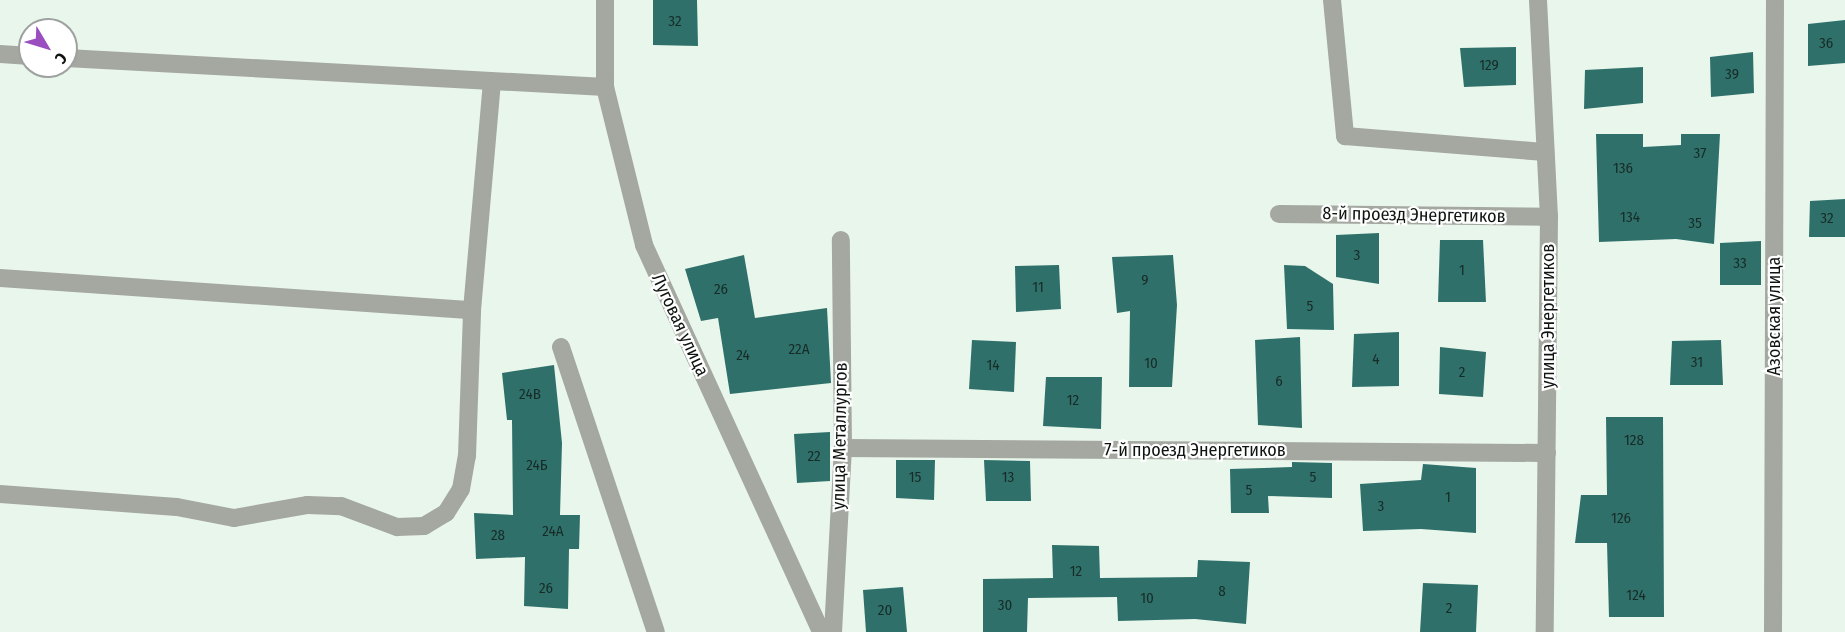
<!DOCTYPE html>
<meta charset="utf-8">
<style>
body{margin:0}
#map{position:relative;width:1845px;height:632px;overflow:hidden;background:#e8f6ec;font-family:"Fira Sans Condensed",sans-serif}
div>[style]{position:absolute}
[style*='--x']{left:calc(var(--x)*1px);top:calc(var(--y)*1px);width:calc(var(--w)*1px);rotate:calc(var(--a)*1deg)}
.building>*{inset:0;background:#2f716a}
.minor>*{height:18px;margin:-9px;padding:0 9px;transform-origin:9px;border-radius:9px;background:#a5a7a1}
span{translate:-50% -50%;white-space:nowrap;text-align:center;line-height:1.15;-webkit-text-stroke:4.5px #fff;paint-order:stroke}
.number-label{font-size:15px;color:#172b27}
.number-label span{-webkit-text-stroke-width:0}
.street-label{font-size:18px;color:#0f1411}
.north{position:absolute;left:18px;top:18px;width:60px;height:60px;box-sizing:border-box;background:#fff;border:2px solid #9fa1a0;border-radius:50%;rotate:128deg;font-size:16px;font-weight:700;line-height:24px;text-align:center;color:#0f1411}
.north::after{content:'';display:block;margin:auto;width:21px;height:27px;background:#9a4ec0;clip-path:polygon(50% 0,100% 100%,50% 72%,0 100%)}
</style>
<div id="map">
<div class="building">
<div style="clip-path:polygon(653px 0,697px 0,698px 46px,653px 45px)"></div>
<div style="clip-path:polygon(1845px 20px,1845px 63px,1808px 66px,1808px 24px)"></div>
<div style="clip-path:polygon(1516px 47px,1516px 85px,1464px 87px,1460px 48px)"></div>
<div style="clip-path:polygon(1753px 52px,1754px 93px,1711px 97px,1710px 57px)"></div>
<div style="clip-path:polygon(1643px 67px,1643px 103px,1584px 109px,1585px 70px)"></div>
<div style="clip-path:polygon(1596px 134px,1643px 134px,1643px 147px,1681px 145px,1681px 134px,1720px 134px,1714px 244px,1676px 239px,1599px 242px)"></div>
<div style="clip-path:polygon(1845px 199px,1845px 237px,1809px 237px,1810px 201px)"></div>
<div style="clip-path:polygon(1379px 233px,1379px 284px,1336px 277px,1336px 235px)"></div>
<div style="clip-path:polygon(1440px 240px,1483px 240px,1486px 302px,1438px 302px)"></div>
<div style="clip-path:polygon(1761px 241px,1761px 285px,1720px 285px,1720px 243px)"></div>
<div style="clip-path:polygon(744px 255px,755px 318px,827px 308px,831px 383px,730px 394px,718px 318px,701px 321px,685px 269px)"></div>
<div style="clip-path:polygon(1173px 255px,1177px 305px,1172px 387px,1129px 387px,1130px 311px,1117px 313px,1112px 257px)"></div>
<div style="clip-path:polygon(1059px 265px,1061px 309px,1016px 312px,1015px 266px)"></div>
<div style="clip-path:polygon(1284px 265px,1305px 266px,1333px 284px,1334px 330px,1287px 329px)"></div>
<div style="clip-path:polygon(1399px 332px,1399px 386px,1352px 387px,1354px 334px)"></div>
<div style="clip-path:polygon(1300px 337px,1302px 428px,1258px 425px,1255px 340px)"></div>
<div style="clip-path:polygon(972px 340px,1016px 342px,1014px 392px,969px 389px)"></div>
<div style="clip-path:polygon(1721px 340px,1723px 385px,1670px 385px,1672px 341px)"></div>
<div style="clip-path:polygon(1440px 347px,1486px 352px,1483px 397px,1439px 394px)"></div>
<div style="clip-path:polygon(554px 365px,562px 443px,560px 515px,580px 515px,579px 549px,569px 549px,568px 609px,524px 606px,525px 557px,476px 559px,474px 513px,513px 515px,512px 420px,507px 420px,502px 373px)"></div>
<div style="clip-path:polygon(1046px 377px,1102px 377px,1101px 429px,1043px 426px)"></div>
<div style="clip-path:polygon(1606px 417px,1663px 417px,1664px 617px,1609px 617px,1607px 543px,1575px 543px,1581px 495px,1607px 495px)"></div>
<div style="clip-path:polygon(830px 432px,830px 481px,797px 483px,794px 434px)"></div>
<div style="clip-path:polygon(896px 460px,935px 460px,934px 500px,896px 498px)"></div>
<div style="clip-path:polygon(984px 460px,1030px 461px,1031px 501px,986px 501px)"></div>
<div style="clip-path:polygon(1292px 462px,1332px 463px,1332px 498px,1268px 496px,1269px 513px,1231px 513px,1230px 469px,1292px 467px)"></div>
<div style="clip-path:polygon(1423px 464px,1476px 468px,1476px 533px,1421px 529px,1363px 531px,1360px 484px,1421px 480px)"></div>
<div style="clip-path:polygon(1052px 545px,1099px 546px,1100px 578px,1197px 577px,1198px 560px,1250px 562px,1246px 624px,1195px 619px,1118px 621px,1117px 597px,1028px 598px,1027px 632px,983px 632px,983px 579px,1053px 578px)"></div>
<div style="clip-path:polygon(1423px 583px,1478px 585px,1476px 632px,1420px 632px)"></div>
<div style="clip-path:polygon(903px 587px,907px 632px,866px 632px,863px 590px)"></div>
</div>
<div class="minor">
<div style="--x:605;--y:0;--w:87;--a:90"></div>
<div style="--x:605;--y:87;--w:163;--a:76.1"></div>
<div style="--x:644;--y:245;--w:426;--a:65.4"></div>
<div style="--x:1332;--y:0;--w:137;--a:84.5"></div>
<div style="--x:1345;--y:136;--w:201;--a:4.6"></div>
<div style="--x:1538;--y:0;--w:217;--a:87.1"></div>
<div style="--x:1549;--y:217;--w:415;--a:90.6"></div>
<div style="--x:0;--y:54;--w:30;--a:4"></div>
<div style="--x:66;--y:58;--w:540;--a:3.08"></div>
<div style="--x:1279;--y:214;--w:270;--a:0.6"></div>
<div style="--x:0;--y:278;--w:473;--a:3.9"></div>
<div style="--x:561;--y:347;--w:300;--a:71.6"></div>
<div style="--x:843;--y:448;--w:704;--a:0.41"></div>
<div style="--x:0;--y:494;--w:177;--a:4.2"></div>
<div style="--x:177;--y:507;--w:58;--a:10.9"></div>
<div style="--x:234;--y:518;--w:75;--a:-10"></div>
<div style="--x:308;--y:505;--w:33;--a:2"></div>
<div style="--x:341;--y:506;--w:60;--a:20.6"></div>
<div style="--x:397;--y:527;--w:27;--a:-2"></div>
<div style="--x:424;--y:526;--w:26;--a:-31"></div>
<div style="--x:446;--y:513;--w:28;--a:-58"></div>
<div style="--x:461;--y:489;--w:34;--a:-80"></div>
<div style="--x:467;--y:456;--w:146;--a:-88"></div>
<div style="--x:472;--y:310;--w:229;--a:-85"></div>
<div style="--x:833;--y:632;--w:184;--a:-86.9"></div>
<div style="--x:843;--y:448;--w:208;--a:-90.6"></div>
<div style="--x:1773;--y:632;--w:632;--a:-89.82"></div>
</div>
<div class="number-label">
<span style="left:675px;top:22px">32</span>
<span style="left:1826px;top:44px">36</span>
<span style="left:1489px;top:66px">129</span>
<span style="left:1732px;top:75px">39</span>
<span style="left:1700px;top:154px">37</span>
<span style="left:1623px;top:169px">136</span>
<span style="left:1630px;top:218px">134</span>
<span style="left:1827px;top:219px">32</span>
<span style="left:1695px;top:224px">35</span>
<span style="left:1357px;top:256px">3</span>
<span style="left:1740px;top:264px">33</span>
<span style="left:1462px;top:271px">1</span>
<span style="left:1145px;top:281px">9</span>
<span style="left:1038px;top:288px">11</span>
<span style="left:721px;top:290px">26</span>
<span style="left:1310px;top:307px">5</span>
<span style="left:799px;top:350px">22А</span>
<span style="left:743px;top:356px">24</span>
<span style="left:1376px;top:360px">4</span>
<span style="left:1697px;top:363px">31</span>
<span style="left:1151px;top:364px">10</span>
<span style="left:993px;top:366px">14</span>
<span style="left:1462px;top:373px">2</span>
<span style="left:1279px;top:382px">6</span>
<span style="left:530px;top:395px">24В</span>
<span style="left:1073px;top:401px">12</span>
<span style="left:1634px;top:441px">128</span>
<span style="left:814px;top:457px">22</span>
<span style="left:537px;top:466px">24Б</span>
<span style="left:915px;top:478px">15</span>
<span style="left:1008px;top:478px">13</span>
<span style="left:1313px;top:478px">5</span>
<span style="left:1249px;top:491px">5</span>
<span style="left:1448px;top:498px">1</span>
<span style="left:1381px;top:507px">3</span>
<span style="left:1621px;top:519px">126</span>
<span style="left:553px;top:532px">24А</span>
<span style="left:498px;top:536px">28</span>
<span style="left:1076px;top:572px">12</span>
<span style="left:546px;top:589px">26</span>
<span style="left:1222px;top:592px">8</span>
<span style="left:1636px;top:596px">124</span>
<span style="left:1147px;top:599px">10</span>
<span style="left:1005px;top:606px">30</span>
<span style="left:1449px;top:609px">2</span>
<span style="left:885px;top:611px">20</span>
</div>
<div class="street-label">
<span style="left:1414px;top:215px;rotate:1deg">8-й проезд Энергетиков</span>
<span style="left:1548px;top:316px;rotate:-90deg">улица Энергетиков</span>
<span style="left:1774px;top:316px;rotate:-90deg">Азовская улица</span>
<span style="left:680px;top:325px;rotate:65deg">Луговая улица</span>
<span style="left:840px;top:436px;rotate:-89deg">улица Металлургов</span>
<span style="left:1195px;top:450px">7-й проезд Энергетиков</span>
</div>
<div class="north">С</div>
</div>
